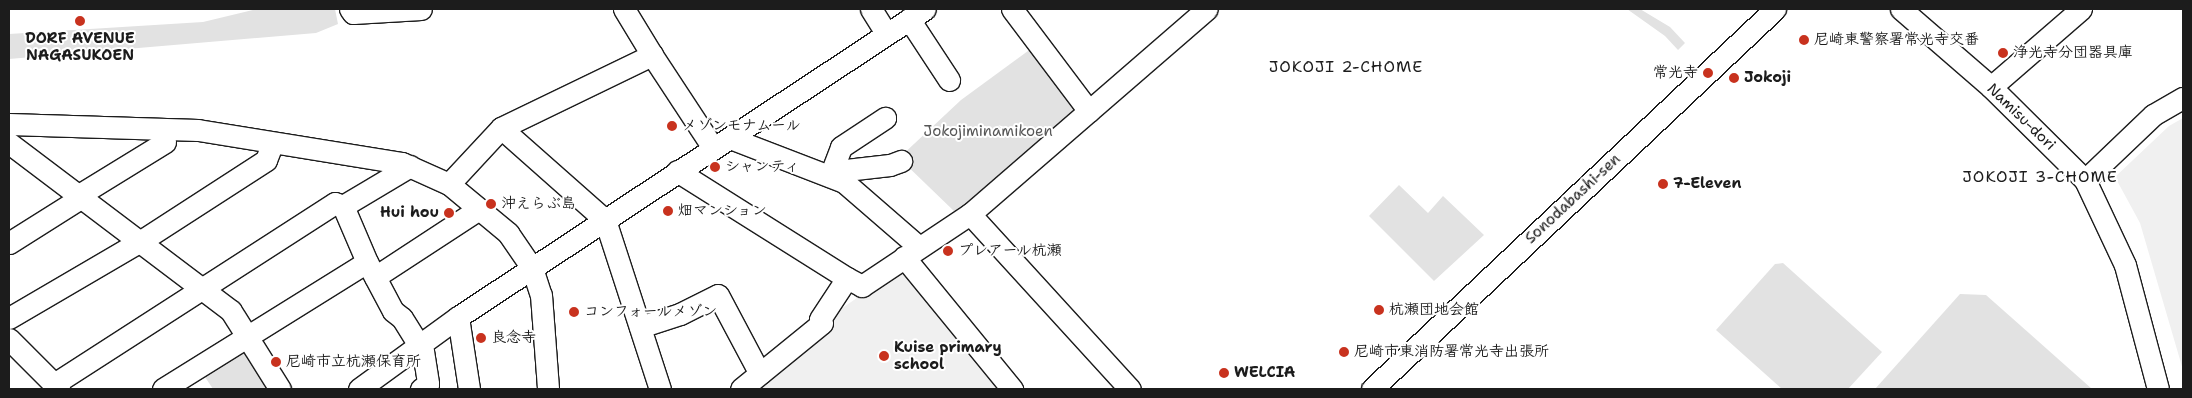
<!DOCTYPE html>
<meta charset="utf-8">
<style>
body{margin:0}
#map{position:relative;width:2192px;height:398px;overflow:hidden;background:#fff;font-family:"Shantell Sans","Klee One",sans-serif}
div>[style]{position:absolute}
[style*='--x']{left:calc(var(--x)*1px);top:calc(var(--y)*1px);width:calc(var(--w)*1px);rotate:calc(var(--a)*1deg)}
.built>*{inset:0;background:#f0f0f0}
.green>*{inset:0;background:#e2e2e2}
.roads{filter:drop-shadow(1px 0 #1c1c1c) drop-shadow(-1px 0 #1c1c1c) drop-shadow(0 1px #1c1c1c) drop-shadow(0 -1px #1c1c1c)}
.minor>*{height:21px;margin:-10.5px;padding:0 10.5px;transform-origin:10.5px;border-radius:10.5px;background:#fff}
.dots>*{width:14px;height:14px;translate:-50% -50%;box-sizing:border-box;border:2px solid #fff;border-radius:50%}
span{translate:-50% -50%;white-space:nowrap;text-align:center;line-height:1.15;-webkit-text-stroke:4px #fff;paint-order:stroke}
.poi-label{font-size:15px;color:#1c1c1c;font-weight:700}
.left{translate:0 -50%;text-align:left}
.right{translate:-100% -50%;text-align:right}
.street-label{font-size:15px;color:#1c1c1c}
.park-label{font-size:15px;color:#575757}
.neighbourhood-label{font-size:16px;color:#1c1c1c;letter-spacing:1px}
.frame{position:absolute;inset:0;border:10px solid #1c1c1c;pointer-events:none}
</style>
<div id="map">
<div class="built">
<div style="clip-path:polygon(2183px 118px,2183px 370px,2140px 223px,2115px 177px,2169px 126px)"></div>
<div style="clip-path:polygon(900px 268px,1003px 389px,752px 389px,828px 318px)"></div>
</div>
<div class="green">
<div style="clip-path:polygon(257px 9px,335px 9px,338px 24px,316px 33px,9px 59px,9px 34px,203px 22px)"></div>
<div style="clip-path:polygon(1627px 9px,1640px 9px,1670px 27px,1685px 43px,1678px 50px,1665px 36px)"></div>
<div style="clip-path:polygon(1032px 48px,1075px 105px,1074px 116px,956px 213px,899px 158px,961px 100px)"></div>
<div style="clip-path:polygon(1399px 185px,1428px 213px,1443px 196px,1484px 235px,1434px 281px,1369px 216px)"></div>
<div style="clip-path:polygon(1783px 263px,1882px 352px,1848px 389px,1782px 389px,1716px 330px,1775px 264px)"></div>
<div style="clip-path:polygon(1960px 294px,1986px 295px,2092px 389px,1875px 389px)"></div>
<div style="clip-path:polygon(242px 344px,271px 389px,213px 389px,201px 371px)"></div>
</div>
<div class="roads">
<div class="minor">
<div style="--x:350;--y:9;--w:5;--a:53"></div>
<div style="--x:353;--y:13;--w:68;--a:-3.4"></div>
<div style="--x:871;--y:9;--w:28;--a:58"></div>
<div style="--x:1012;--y:9;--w:128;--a:53"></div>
<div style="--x:1901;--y:9;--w:119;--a:40.9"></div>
<div style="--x:1991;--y:87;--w:132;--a:44.7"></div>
<div style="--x:2085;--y:180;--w:94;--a:64.8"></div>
<div style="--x:2125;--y:265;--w:128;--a:75.1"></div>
<div style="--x:909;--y:19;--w:73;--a:56.7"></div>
<div style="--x:652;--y:55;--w:111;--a:56.7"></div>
<div style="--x:1991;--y:87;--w:119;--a:-40.9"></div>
<div style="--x:9;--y:124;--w:189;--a:1.8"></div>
<div style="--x:198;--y:130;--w:207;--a:9.2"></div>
<div style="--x:402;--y:163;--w:51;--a:24.1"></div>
<div style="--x:449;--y:184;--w:77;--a:39.7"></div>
<div style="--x:508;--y:233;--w:42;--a:55.6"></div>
<div style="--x:532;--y:268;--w:28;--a:72"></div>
<div style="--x:541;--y:295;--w:94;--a:85.7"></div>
<div style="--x:501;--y:128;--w:139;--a:41.5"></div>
<div style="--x:605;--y:220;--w:178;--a:72"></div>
<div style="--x:730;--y:138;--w:122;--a:21.1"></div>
<div style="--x:844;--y:182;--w:99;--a:40.9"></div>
<div style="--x:9;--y:143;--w:278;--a:37.1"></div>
<div style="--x:231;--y:311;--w:92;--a:57.9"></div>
<div style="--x:677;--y:171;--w:201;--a:32.2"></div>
<div style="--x:830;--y:176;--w:31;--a:-69"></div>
<div style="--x:841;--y:147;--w:53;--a:-33.4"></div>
<div style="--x:830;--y:176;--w:17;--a:-21"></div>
<div style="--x:846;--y:170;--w:44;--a:-6.5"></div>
<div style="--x:890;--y:165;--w:12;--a:-20"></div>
<div style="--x:2085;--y:180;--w:94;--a:-43.7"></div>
<div style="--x:2153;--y:115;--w:34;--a:-30"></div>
<div style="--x:449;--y:184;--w:76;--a:-47.1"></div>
<div style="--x:501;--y:128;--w:168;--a:-25.8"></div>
<div style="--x:652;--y:55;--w:54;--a:-121.3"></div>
<div style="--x:79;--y:195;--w:101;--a:-31.6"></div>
<div style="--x:343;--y:206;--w:61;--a:66.8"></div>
<div style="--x:367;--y:262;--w:55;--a:62"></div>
<div style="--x:393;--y:311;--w:11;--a:38"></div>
<div style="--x:402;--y:318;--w:39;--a:58"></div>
<div style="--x:423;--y:351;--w:33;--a:81"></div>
<div style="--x:428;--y:384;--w:9;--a:144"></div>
<div style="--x:970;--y:214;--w:237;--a:47.6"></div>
<div style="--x:9;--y:243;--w:86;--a:-32.2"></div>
<div style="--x:904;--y:257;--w:171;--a:50.7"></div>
<div style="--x:375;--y:277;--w:124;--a:-33.2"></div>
<div style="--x:458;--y:317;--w:73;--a:81.3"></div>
<div style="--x:9;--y:318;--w:153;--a:-30.3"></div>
<div style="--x:141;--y:241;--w:149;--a:-32.9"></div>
<div style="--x:266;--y:160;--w:17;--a:-69"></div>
<div style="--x:640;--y:327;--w:42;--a:-18"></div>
<div style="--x:680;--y:314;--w:42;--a:-26.6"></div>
<div style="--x:718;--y:295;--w:89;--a:62"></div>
<div style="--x:9;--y:339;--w:71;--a:45"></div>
<div style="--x:54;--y:384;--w:334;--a:-32.8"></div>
<div style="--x:335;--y:203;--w:9;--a:21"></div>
<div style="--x:343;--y:206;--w:78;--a:-30.8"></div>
<div style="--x:163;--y:389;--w:240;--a:-31.9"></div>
<div style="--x:359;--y:389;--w:122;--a:-36"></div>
<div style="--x:458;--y:317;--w:559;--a:-33.41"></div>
<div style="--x:741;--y:389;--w:104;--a:-39.2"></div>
<div style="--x:822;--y:323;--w:4;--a:-117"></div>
<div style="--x:820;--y:319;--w:49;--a:-56.6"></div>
<div style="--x:847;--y:278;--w:17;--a:28"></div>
<div style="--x:862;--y:286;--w:130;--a:-33.7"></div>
<div style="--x:970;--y:214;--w:313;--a:-40.9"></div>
<div style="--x:1372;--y:389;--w:554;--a:-43.32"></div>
</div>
</div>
<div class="dots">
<div style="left:80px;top:21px;background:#c8321e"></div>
<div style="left:1804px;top:40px;background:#c8321e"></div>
<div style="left:2003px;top:53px;background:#c8321e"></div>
<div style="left:1708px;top:73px;background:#c8321e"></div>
<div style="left:1734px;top:78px;background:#c8321e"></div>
<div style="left:672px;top:126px;background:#c8321e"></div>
<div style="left:715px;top:167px;background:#c8321e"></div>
<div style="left:1663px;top:184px;background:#c8321e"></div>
<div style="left:491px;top:204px;background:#c8321e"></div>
<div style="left:668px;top:211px;background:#c8321e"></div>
<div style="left:449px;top:213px;background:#c8321e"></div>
<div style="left:948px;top:251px;background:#c8321e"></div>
<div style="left:1379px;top:310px;background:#c8321e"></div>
<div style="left:574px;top:312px;background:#c8321e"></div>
<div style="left:481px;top:338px;background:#c8321e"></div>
<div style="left:1344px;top:352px;background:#c8321e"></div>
<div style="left:884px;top:356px;background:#c8321e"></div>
<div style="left:276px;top:362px;background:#c8321e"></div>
<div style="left:1224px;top:373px;background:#c8321e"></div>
</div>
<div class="poi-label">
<span style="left:80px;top:47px">DORF AVENUE<br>NAGASUKOEN</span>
<span class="left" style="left:1814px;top:40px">尼崎東警察署常光寺交番</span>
<span class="left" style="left:2013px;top:53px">浄光寺分団器具庫</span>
<span class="right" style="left:1698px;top:73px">常光寺</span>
<span class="left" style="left:1744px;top:78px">Jokoji</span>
<span class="left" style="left:682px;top:126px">メゾンモナムール</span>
<span class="left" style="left:725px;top:167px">シャンティ</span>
<span class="left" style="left:1673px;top:184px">7-Eleven</span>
<span class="left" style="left:501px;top:204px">沖えらぶ島</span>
<span class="left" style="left:678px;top:211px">畑マンション</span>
<span class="right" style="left:439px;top:213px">Hui hou</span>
<span class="left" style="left:958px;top:251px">プレアール杭瀬</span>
<span class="left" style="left:1389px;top:310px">杭瀬団地会館</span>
<span class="left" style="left:584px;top:312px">コンフォールメゾン</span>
<span class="left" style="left:491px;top:338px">良念寺</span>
<span class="left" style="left:894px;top:356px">Kuise primary<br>school</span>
<span class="left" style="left:1354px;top:352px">尼崎市東消防署常光寺出張所</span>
<span class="left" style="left:286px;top:362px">尼崎市立杭瀬保育所</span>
<span class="left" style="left:1234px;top:373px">WELCIA</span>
</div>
<div class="street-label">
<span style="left:2021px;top:117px;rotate:44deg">Namisu-dori</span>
<span style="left:1573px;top:199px;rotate:-43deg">Sonodabashi-sen</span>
</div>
<div class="park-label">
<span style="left:988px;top:132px">Jokojiminamikoen</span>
</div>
<div class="neighbourhood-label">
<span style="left:1346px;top:67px">JOKOJI 2-CHOME</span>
<span style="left:2040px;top:177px">JOKOJI 3-CHOME</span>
</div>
<div class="frame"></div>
</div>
